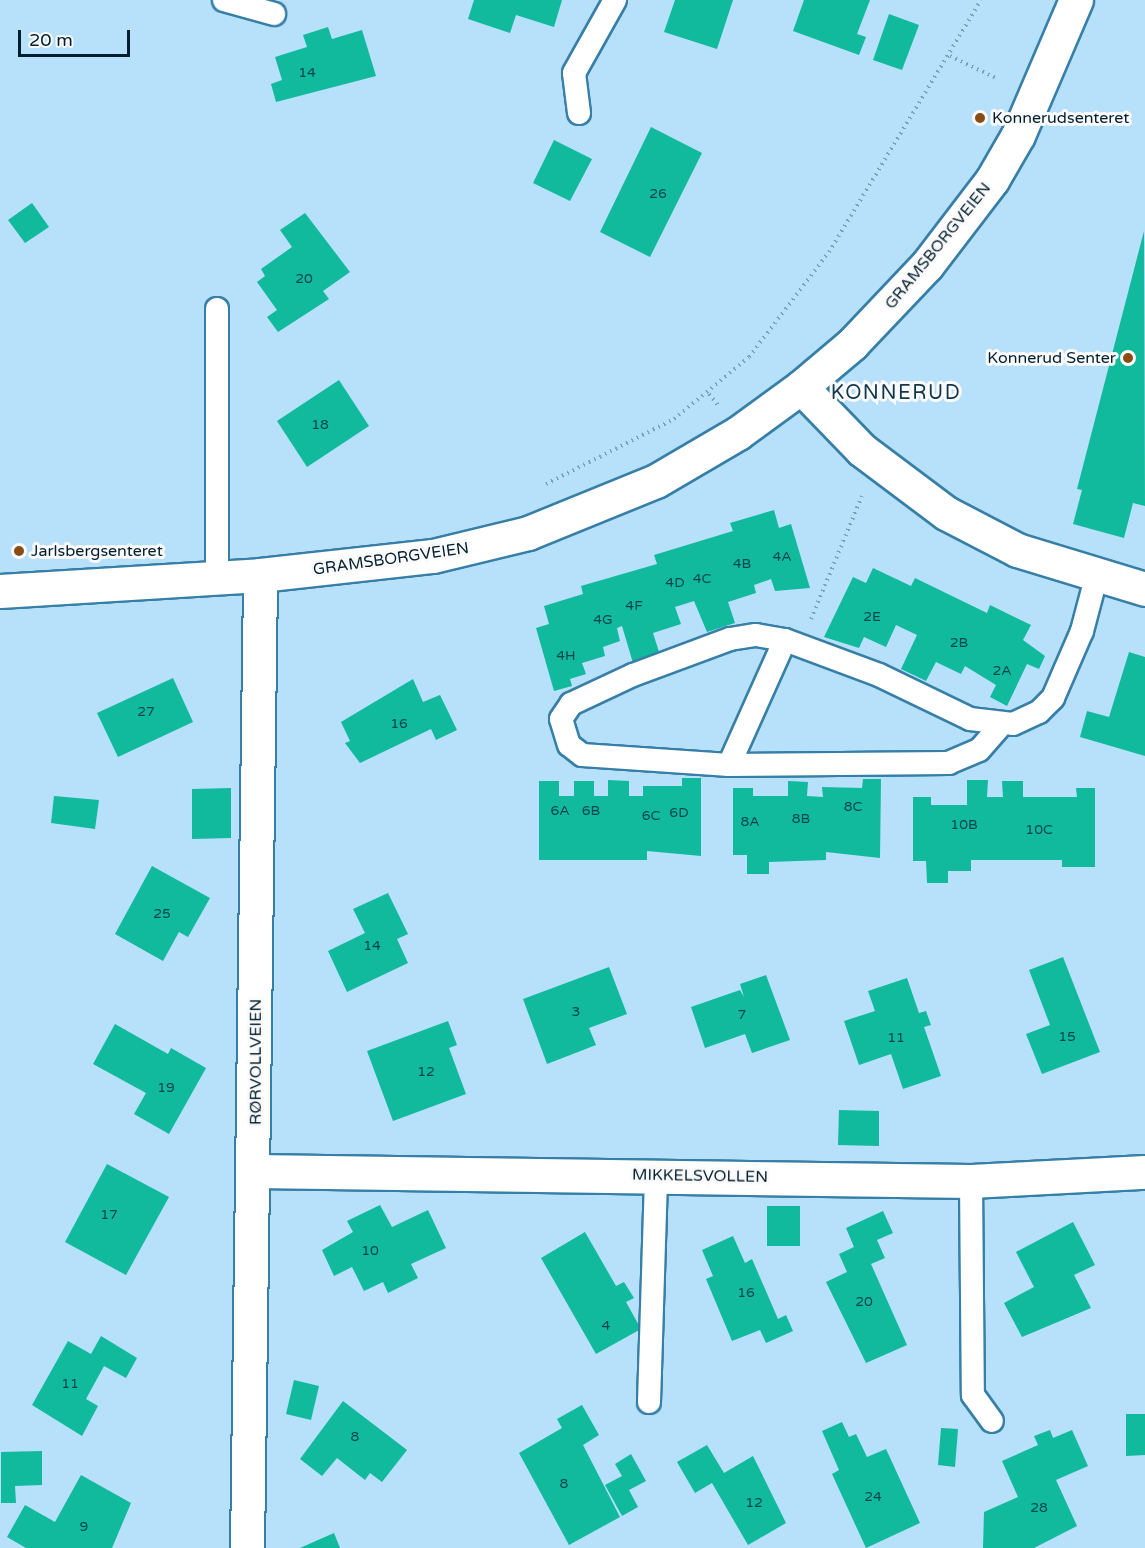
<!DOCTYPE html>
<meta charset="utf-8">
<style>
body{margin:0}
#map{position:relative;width:1145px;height:1548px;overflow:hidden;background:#b7e0fa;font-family:"Varela Round",sans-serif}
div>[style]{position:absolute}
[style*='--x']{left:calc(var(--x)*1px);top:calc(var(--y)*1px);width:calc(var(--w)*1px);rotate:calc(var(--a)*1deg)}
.building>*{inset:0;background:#11b99d}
.path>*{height:4px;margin-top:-2px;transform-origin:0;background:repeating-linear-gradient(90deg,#7a9fb6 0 1.5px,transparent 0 6px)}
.roads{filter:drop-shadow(2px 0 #377fa7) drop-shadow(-2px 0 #377fa7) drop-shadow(0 2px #377fa7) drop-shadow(0 -2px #377fa7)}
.service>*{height:22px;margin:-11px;padding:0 11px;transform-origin:11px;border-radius:11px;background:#fff}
.minor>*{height:33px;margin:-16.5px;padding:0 16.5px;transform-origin:16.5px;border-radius:16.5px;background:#fff}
.secondary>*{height:33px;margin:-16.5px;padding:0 16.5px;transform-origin:16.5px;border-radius:16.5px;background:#fff}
.dots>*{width:16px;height:16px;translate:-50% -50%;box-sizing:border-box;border:3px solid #fafafa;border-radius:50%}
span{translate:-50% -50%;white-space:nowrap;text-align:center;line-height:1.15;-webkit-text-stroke:6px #fafafa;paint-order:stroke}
.number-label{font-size:14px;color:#06464b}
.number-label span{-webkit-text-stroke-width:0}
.poi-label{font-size:16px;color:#021f30}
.left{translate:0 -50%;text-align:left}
.right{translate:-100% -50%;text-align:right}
.street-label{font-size:16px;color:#021f30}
.quarter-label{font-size:20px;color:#0f364b;letter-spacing:1.5px}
.scale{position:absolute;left:18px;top:30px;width:112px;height:27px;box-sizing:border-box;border:3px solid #021f30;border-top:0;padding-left:8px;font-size:18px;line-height:21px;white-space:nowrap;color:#021f30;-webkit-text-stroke:4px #fafafa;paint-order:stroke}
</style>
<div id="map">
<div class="building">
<div style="clip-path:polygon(474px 0,562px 0,554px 27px,516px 15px,510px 33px,468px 19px)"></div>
<div style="clip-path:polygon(675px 0,733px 0,717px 49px,664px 32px)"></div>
<div style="clip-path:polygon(804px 0,870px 0,857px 34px,866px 37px,859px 55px,793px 31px)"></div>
<div style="clip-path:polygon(889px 14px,919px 25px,902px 70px,873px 60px)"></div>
<div style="clip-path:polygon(328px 27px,332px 39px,362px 30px,376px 76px,276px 102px,271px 84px,282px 80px,275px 57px,307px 47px,303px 35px)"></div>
<div style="clip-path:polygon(651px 127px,702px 153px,650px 257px,600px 232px)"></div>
<div style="clip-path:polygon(554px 140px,592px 159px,570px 201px,533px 183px)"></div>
<div style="clip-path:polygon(32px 203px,49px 227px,25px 243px,8px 220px)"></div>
<div style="clip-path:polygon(305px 213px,350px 272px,323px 291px,329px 299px,278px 332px,267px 317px,277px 310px,257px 282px,265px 276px,261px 269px,292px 247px,280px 230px)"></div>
<div style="clip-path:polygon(1144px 231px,1145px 506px,1133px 503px,1124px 538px,1073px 524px,1082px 490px,1077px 489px)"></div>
<div style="clip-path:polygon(339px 380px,369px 426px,307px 467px,277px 421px)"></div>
<div style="clip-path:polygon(774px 510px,779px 528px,791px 524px,810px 588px,775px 591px,771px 579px,754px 585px,756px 593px,728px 602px,735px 623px,707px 632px,694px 601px,675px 607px,681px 624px,653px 633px,660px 655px,633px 663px,622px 626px,617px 628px,620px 641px,603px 647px,605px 656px,582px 663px,586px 674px,570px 679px,572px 686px,554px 691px,536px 628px,549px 624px,544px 606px,583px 594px,581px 586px,657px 564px,654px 555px,733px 531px,730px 523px)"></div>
<div style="clip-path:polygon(873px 568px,911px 586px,915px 578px,987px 613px,990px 605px,1031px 625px,1023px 640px,1045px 656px,1039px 669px,1027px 664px,1007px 706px,990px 697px,996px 685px,965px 666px,961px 674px,936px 662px,926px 681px,901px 669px,917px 635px,896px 625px,886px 647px,864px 637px,859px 648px,824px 637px,853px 577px,866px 583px)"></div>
<div style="clip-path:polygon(1129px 652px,1145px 657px,1145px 756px,1080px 737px,1087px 711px,1109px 717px)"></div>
<div style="clip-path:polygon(173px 678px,193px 722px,118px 757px,97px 713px)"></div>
<div style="clip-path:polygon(413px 679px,423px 702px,440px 695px,457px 730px,436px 740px,431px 729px,360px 763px,345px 743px,350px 741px,341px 722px)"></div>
<div style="clip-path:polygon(682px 778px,701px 778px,701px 856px,647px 851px,647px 860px,539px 860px,539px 781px,559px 781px,559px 796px,574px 796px,574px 781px,594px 781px,594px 796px,608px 796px,608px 780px,629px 781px,629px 796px,643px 796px,643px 786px,682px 786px)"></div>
<div style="clip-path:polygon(863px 779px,881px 779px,880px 858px,826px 852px,826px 860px,769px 862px,769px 874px,747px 874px,747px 855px,733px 855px,733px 788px,753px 788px,753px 796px,788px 796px,788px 781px,808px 782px,807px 796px,823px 797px,822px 787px,862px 788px)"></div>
<div style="clip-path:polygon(967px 780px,988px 780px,987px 797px,1003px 797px,1002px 781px,1023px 781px,1023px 797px,1077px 797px,1076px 788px,1095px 788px,1095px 867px,1062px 867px,1062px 860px,971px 860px,971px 871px,948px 871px,948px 883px,927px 883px,926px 861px,913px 861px,913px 797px,931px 797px,931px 805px,967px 805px)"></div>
<div style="clip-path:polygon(231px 788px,231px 838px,192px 839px,192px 789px)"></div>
<div style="clip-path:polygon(54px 796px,99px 800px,95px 829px,51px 823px)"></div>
<div style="clip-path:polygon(152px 866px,210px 898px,188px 937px,179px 932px,163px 961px,115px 934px)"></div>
<div style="clip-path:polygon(388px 893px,408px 934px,397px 939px,408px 963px,347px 992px,328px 951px,365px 933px,353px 909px)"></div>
<div style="clip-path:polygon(1063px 957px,1100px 1052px,1042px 1074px,1026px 1034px,1050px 1025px,1029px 970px)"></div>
<div style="clip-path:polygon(609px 967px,627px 1014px,589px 1028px,596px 1045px,547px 1064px,523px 999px)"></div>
<div style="clip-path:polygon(766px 975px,790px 1040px,752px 1053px,745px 1034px,705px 1048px,691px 1007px,740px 990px,744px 997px,740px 984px)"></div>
<div style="clip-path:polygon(907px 978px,919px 1013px,926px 1011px,931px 1025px,924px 1027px,941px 1076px,903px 1089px,891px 1054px,859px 1065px,844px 1021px,875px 1011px,868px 991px)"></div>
<div style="clip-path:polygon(448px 1021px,457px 1045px,449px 1048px,466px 1094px,393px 1121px,367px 1051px)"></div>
<div style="clip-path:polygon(115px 1024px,168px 1054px,171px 1048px,206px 1068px,169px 1134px,134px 1114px,146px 1093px,93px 1064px)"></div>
<div style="clip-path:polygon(839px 1110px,879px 1111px,879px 1146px,838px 1145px)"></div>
<div style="clip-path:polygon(107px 1164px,169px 1197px,126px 1275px,65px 1242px)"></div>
<div style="clip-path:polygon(380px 1205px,392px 1227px,428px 1210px,446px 1248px,411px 1264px,418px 1278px,388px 1293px,383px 1282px,364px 1291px,352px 1267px,334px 1276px,322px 1250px,353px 1232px,347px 1221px)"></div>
<div style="clip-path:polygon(767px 1206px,800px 1206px,800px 1246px,767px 1246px)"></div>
<div style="clip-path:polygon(883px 1211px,893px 1233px,877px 1240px,885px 1258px,871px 1264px,907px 1345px,866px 1363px,826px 1282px,847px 1272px,839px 1254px,854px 1247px,846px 1228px)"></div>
<div style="clip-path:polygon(1073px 1222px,1095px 1265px,1074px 1275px,1091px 1308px,1022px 1337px,1004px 1303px,1034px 1287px,1016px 1252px)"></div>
<div style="clip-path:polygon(585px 1232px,616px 1286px,624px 1282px,634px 1298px,626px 1302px,641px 1329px,596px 1354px,541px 1258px)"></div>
<div style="clip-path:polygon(733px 1236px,745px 1263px,752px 1259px,778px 1319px,786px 1315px,793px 1331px,766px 1343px,760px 1330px,732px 1341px,706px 1279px,713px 1276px,702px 1250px)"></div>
<div style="clip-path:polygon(101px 1336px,137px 1358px,126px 1378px,104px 1366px,86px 1399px,98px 1406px,82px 1436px,32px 1405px,68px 1341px,91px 1354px)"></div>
<div style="clip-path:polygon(294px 1380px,319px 1386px,311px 1420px,286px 1414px)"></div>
<div style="clip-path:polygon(343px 1401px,407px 1450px,382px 1482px,370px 1473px,365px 1480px,337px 1458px,322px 1476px,300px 1459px)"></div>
<div style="clip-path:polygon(582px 1405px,599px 1435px,583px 1445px,620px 1517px,569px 1545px,519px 1453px,562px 1428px,557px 1419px)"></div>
<div style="clip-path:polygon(1126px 1414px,1145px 1414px,1145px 1455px,1126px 1456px)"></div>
<div style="clip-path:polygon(842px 1422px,849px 1437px,856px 1434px,867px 1457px,886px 1449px,920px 1523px,866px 1548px,832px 1474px,839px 1470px,822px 1431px)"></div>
<div style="clip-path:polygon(941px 1428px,958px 1429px,955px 1467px,938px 1465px)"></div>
<div style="clip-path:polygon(1050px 1430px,1053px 1438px,1072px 1430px,1088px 1466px,1056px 1480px,1077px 1526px,1034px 1548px,983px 1548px,984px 1512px,1018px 1497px,1002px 1461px,1038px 1445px,1034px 1436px)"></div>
<div style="clip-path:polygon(707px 1445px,724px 1473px,753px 1456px,786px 1523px,748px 1545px,712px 1483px,695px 1493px,677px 1462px)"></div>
<div style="clip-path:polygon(42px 1451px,42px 1485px,15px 1486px,16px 1503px,1px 1503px,1px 1452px)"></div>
<div style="clip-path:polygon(631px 1454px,646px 1481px,629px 1490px,638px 1507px,622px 1516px,605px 1485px,622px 1476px,615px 1464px)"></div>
<div style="clip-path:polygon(81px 1475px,131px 1503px,112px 1548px,26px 1548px,7px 1537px,25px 1505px,55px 1522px)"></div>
<div style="clip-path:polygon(334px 1533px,340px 1548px,300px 1548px)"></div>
</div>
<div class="path">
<div style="--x:950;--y:56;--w:51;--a:25.6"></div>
<div style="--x:709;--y:394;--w:14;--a:51"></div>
<div style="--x:546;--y:484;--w:144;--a:-26.9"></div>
<div style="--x:674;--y:419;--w:97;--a:-39.6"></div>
<div style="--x:749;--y:357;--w:132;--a:-52.7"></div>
<div style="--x:829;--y:252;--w:294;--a:-58.9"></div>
<div style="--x:811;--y:619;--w:133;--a:-67.5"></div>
</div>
<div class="roads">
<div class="service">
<div style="--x:224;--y:0;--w:52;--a:15.6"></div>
<div style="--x:579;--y:113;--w:40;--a:-97.1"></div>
<div style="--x:574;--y:73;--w:84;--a:-60.7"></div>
<div style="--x:217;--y:578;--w:269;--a:-90"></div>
<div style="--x:1001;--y:725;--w:33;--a:131"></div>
<div style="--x:979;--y:750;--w:33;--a:157"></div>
<div style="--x:949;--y:763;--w:220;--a:179.5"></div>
<div style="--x:729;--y:765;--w:147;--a:-176.1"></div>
<div style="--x:582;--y:755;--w:16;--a:-142"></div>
<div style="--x:569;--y:745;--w:27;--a:-107"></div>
<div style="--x:561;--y:719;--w:18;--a:-56"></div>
<div style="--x:571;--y:704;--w:68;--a:-25.1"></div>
<div style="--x:633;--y:675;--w:103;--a:-20.4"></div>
<div style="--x:730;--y:639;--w:26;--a:-9"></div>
<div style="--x:756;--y:635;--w:29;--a:10"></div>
<div style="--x:785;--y:640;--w:100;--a:20.4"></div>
<div style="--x:879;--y:675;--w:101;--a:25.8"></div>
<div style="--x:970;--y:719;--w:43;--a:6.6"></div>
<div style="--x:1013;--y:724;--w:29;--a:-25"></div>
<div style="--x:1039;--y:712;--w:20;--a:-45"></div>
<div style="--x:1053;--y:698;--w:73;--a:-66.6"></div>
<div style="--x:1082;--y:631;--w:55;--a:-75.2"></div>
<div style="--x:729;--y:765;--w:137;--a:-65.9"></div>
<div style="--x:971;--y:1181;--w:214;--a:89.5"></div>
<div style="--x:973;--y:1395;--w:32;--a:54"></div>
<div style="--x:649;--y:1402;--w:228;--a:-88.2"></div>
</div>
<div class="minor">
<div style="--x:801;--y:387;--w:88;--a:45.9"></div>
<div style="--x:862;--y:450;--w:105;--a:36.9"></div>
<div style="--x:946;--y:513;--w:80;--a:27.5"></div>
<div style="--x:1017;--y:550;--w:134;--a:16.9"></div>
<div style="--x:255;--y:1171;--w:716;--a:0.8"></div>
<div style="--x:971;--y:1181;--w:174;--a:-3"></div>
<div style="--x:247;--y:1548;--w:973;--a:-89.23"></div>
</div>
<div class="secondary">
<div style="--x:0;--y:591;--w:260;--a:-3.5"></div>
<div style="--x:260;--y:575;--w:174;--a:-6.3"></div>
<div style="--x:433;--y:556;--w:98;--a:-13.6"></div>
<div style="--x:528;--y:533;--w:138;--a:-22.1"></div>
<div style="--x:656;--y:481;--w:95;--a:-30.3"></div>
<div style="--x:738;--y:433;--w:78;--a:-36.1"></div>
<div style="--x:801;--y:387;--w:67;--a:-40.1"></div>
<div style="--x:852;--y:344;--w:109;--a:-46.5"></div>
<div style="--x:927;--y:265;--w:107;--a:-52.6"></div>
<div style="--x:992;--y:180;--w:52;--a:-60"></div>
<div style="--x:1018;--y:135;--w:147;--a:-66.8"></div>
</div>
</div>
<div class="dots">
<div style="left:980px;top:118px;background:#8b4c13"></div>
<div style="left:1128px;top:358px;background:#8b4c13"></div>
<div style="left:19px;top:551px;background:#8b4c13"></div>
</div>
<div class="number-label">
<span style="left:307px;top:73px">14</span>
<span style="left:658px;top:194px">26</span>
<span style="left:304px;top:279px">20</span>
<span style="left:320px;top:425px">18</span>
<span style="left:782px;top:557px">4A</span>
<span style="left:742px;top:564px">4B</span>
<span style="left:702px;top:579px">4C</span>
<span style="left:675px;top:583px">4D</span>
<span style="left:634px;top:606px">4F</span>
<span style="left:872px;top:617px">2E</span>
<span style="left:603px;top:620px">4G</span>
<span style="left:959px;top:643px">2B</span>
<span style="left:566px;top:656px">4H</span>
<span style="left:1002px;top:671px">2A</span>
<span style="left:146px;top:712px">27</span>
<span style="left:399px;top:724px">16</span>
<span style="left:853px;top:807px">8C</span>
<span style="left:560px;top:811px">6A</span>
<span style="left:591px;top:811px">6B</span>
<span style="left:679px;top:813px">6D</span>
<span style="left:651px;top:816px">6C</span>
<span style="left:801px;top:819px">8B</span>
<span style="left:750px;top:822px">8A</span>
<span style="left:964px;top:825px">10B</span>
<span style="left:1039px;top:830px">10C</span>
<span style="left:162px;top:914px">25</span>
<span style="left:372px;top:946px">14</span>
<span style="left:576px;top:1012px">3</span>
<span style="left:742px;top:1015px">7</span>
<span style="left:1067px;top:1037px">15</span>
<span style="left:896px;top:1038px">11</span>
<span style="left:426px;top:1072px">12</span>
<span style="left:166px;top:1088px">19</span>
<span style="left:109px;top:1215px">17</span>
<span style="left:370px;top:1251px">10</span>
<span style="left:746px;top:1293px">16</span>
<span style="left:864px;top:1302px">20</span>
<span style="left:606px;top:1326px">4</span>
<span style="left:70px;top:1384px">11</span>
<span style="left:355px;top:1437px">8</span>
<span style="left:564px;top:1484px">8</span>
<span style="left:873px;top:1497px">24</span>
<span style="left:754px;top:1503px">12</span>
<span style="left:1039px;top:1508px">28</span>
<span style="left:84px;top:1527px">9</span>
</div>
<div class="poi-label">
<span class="left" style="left:992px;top:118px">Konnerudsenteret</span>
<span class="right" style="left:1116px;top:358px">Konnerud Senter</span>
<span class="left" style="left:31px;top:551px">Jarlsbergsenteret</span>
</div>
<div class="street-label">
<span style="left:938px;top:246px;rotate:-51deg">GRAMSBORGVEIEN</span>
<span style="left:391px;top:559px;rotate:-8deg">GRAMSBORGVEIEN</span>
<span style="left:256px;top:1062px;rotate:-90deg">RØRVOLLVEIEN</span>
<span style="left:700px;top:1176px;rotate:1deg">MIKKELSVOLLEN</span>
</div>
<div class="quarter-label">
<span style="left:896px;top:393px">KONNERUD</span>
</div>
<div class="scale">20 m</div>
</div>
